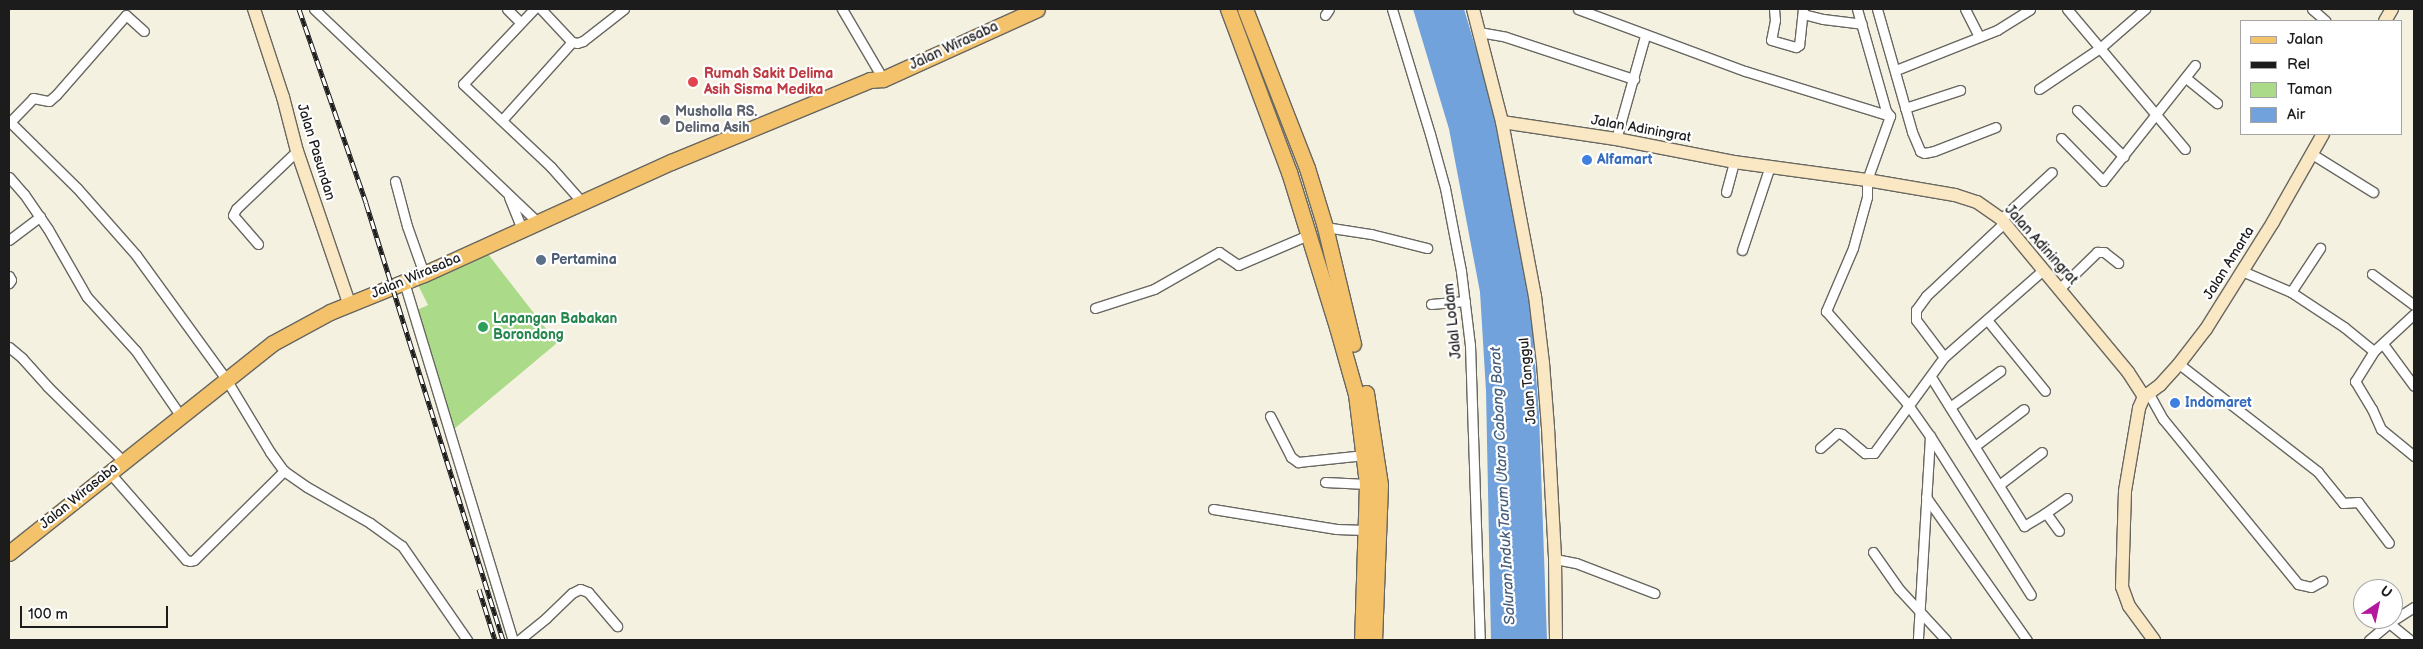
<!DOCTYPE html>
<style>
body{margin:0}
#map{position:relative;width:2423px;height:649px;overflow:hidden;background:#f5f1e1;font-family:"Balsamiq Sans",sans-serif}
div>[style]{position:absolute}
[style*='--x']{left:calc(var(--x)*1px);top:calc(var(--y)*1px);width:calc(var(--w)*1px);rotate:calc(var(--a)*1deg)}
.green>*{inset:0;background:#abdb89}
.water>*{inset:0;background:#71a2dc}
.roads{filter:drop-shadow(1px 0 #686761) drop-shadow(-1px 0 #686761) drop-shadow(0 1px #686761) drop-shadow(0 -1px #686761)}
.street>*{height:9px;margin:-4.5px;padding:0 4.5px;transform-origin:4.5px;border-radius:4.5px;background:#fff}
.secondary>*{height:12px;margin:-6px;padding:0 6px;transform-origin:6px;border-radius:6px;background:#fae7c3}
.primary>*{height:15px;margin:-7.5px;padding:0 7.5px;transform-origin:7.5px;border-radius:7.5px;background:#f3c26a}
.rail>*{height:5px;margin-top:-2.5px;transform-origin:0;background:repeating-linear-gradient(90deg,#fff 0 9px,#1c1c1c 0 18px);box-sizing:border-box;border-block:1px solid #1c1c1c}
.dots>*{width:14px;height:14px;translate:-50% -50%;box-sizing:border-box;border:2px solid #fff;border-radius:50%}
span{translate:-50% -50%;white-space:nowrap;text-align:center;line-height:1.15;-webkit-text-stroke:4.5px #fff;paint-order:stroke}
.street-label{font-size:14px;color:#1c1c1c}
.health-label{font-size:14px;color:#be3a42;font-weight:700}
.left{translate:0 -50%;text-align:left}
.worship-label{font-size:14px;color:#5b616d;font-weight:700}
.shop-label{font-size:14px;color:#366cbe;font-weight:700}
.service-label{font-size:14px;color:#4e5e75;font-weight:700}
.leisure-label{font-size:14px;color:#27864d;font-weight:700}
.water-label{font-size:15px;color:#465f7c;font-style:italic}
.frame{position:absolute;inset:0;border:10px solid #1c1c1c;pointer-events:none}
.legend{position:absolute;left:2240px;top:20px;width:162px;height:115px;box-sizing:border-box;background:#fff;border:1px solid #a4a4a4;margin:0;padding:6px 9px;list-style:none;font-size:15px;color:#1c1c1c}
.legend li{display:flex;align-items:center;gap:10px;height:25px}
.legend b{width:25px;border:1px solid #a4a4a4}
.north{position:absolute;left:2353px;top:579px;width:50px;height:50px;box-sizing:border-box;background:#fff;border:1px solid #a4a4a4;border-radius:50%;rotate:34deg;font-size:14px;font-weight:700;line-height:20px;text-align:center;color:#1c1c1c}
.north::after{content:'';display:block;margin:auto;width:18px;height:22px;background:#b5179e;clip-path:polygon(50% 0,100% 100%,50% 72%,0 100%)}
.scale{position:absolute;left:20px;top:606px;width:148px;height:22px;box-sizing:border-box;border:2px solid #1c1c1c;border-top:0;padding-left:6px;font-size:15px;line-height:18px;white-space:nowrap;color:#1c1c1c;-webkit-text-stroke:4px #fff;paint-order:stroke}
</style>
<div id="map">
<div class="green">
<div style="clip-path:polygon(488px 254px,557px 343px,454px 429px,417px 310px,428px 305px,418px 285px)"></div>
</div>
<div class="water">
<div style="clip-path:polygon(1413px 9px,1464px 9px,1498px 123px,1530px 300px,1539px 414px,1547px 640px,1491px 640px,1486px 391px,1480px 292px,1449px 129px)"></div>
</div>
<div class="roads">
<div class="street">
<div style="--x:314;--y:9;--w:308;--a:43.6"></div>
<div style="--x:507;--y:9;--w:18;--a:45"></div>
<div style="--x:534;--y:9;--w:103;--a:133.4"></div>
<div style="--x:463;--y:84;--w:121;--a:43.3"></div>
<div style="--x:551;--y:167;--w:48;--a:48.4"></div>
<div style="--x:541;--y:9;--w:45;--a:46.8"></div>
<div style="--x:572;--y:42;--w:5;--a:11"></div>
<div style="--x:577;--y:43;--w:6;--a:-18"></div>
<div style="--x:583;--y:41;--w:52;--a:-38"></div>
<div style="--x:842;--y:9;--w:81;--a:59.6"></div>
<div style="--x:1392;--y:9;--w:131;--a:73.1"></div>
<div style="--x:1430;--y:134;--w:56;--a:74.5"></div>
<div style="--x:1445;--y:188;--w:85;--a:79.1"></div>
<div style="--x:1461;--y:271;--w:75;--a:83.1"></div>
<div style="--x:1470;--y:345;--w:295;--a:88.1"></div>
<div style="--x:1578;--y:9;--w:178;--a:20.4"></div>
<div style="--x:1745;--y:71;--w:152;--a:17.2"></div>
<div style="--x:1774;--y:9;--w:11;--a:85"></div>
<div style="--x:1775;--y:20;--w:20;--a:101"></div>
<div style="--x:1771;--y:40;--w:26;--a:16"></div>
<div style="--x:1796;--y:47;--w:4;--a:-34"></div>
<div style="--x:1799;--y:45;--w:8;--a:-83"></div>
<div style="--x:1800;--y:37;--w:28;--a:-84"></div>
<div style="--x:1857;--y:9;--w:106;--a:74.1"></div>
<div style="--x:1886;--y:111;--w:6;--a:51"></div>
<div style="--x:1877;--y:9;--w:128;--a:74.1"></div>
<div style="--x:1912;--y:132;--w:21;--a:67"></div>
<div style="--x:1920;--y:151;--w:4;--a:27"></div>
<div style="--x:1924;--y:153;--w:10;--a:-11"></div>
<div style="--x:1934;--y:151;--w:66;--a:-21.2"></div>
<div style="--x:1965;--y:9;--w:31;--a:63"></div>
<div style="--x:2067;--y:9;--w:183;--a:49.9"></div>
<div style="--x:2312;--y:9;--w:18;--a:41"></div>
<div style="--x:1803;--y:14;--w:21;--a:14"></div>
<div style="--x:1823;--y:19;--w:39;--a:7"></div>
<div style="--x:1325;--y:15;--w:7;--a:-56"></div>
<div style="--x:1479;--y:32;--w:27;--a:10"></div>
<div style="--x:1506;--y:37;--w:135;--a:18.2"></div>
<div style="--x:1896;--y:70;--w:109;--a:-21.6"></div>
<div style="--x:1997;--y:30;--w:39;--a:-32"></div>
<div style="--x:2186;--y:78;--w:40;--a:39"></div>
<div style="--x:2039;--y:89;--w:73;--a:-33.9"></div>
<div style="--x:2100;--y:48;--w:60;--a:-40.9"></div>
<div style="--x:1905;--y:108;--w:58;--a:-18.1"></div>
<div style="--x:2077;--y:110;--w:66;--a:45"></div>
<div style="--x:1890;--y:116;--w:68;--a:109.8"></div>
<div style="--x:1867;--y:180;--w:17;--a:90"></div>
<div style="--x:1867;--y:197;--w:53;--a:105.4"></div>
<div style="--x:1853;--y:248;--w:69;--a:113.2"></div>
<div style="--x:1826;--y:311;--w:121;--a:48.7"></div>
<div style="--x:1906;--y:402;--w:42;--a:54.8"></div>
<div style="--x:1930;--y:436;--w:204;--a:93.4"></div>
<div style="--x:502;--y:120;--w:105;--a:-48.1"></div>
<div style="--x:9;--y:121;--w:95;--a:44.6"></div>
<div style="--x:77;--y:188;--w:89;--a:48.6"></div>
<div style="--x:136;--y:255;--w:153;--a:54"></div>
<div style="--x:226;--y:379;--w:85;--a:58.9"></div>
<div style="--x:270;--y:452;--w:24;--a:54"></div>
<div style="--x:284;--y:471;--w:28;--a:35"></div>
<div style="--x:307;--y:487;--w:73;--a:29.7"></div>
<div style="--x:370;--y:523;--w:39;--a:36"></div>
<div style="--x:402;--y:546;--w:114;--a:55.3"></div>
<div style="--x:10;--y:122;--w:33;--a:-46"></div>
<div style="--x:33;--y:98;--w:16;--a:11"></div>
<div style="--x:49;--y:101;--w:9;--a:-41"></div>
<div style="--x:56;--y:95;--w:106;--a:-48.8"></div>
<div style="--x:126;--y:15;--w:24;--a:42"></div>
<div style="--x:2061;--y:138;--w:60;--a:45.7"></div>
<div style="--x:2103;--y:181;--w:148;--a:-51.6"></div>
<div style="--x:1616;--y:139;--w:107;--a:-74.3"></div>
<div style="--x:2312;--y:154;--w:72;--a:31.9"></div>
<div style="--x:9;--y:177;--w:23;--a:49"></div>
<div style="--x:24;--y:194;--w:42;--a:55.6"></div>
<div style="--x:48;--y:229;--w:78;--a:60.2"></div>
<div style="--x:87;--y:297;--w:73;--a:47.8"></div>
<div style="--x:136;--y:351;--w:78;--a:55.5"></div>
<div style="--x:395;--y:181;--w:47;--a:75.1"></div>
<div style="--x:407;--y:226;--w:51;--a:70.5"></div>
<div style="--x:1726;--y:192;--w:31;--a:-75"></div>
<div style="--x:509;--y:197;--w:35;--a:68"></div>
<div style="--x:2001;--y:219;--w:69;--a:-42.7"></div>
<div style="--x:1325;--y:227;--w:47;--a:8.7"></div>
<div style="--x:1371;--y:234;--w:58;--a:14"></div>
<div style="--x:9;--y:240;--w:39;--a:-37"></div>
<div style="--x:258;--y:244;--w:38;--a:-131"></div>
<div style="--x:233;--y:215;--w:7;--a:-63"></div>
<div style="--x:236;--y:209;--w:84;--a:-43.6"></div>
<div style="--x:1742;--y:250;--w:89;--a:-71.6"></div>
<div style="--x:2242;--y:271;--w:53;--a:23.2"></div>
<div style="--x:2291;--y:292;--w:64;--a:33.4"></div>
<div style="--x:2344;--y:327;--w:38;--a:39"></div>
<div style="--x:2374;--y:351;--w:36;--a:122"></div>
<div style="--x:2355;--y:381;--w:33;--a:59"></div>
<div style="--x:2372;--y:409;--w:22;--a:66"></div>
<div style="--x:2381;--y:429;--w:43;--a:39.3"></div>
<div style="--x:2372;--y:274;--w:52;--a:36.4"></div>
<div style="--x:9;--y:276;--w:4;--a:63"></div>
<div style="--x:11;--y:280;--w:4;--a:124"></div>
<div style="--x:404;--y:282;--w:374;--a:73.1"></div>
<div style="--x:2060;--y:288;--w:52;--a:-44.2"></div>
<div style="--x:2097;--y:252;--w:7;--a:0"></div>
<div style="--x:2104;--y:252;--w:18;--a:38"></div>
<div style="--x:2291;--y:292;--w:53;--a:-56.6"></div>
<div style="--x:1431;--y:304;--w:34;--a:-5"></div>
<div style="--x:1095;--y:308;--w:62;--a:-17.9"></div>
<div style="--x:1154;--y:289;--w:75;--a:-29.6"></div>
<div style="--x:1219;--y:252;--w:23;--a:34"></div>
<div style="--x:1238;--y:265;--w:76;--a:-23.2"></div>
<div style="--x:1988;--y:321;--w:90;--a:50.8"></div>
<div style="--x:2383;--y:344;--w:52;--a:53.6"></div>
<div style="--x:9;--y:347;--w:17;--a:40"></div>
<div style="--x:22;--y:358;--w:38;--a:48"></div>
<div style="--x:47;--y:386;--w:107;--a:44.6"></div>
<div style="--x:2374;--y:351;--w:54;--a:-42.8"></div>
<div style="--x:1944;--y:357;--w:46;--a:-127.1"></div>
<div style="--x:1916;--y:320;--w:10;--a:-90"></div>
<div style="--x:1916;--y:310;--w:17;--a:-54"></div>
<div style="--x:1926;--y:296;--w:107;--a:-43.1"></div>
<div style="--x:2179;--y:364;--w:176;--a:37.8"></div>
<div style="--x:2318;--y:472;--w:40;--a:51"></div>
<div style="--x:2343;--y:503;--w:15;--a:-4"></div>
<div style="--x:2358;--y:502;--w:51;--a:52.9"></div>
<div style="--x:1931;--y:377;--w:176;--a:58"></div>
<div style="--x:2024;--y:526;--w:26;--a:-31"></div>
<div style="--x:2046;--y:513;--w:22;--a:54"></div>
<div style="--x:2149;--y:394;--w:29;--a:61"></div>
<div style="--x:2163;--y:419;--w:213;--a:50.7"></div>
<div style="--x:2298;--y:584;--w:13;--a:13"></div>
<div style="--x:2311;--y:587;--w:13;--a:-29"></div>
<div style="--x:1950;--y:407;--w:62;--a:-35.8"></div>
<div style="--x:1270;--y:416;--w:46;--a:62.9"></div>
<div style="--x:1291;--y:457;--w:9;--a:36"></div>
<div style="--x:1298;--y:462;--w:67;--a:-6"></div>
<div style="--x:1930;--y:436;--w:188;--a:57.6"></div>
<div style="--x:1975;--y:446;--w:61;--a:-37.1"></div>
<div style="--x:1820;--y:448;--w:23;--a:-41"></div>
<div style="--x:1837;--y:433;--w:5;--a:11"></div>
<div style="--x:1842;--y:434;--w:30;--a:40"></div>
<div style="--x:1865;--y:453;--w:9;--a:0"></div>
<div style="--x:1874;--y:453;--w:119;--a:-53.9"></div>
<div style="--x:1944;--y:357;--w:132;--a:-41.3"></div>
<div style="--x:109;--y:472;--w:117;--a:48.8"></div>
<div style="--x:186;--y:560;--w:4;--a:14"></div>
<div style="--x:190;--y:561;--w:4;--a:-14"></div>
<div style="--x:194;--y:560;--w:127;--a:-44.7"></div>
<div style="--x:1325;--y:482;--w:42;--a:2.7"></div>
<div style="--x:1999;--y:485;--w:54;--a:-37.5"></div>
<div style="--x:1926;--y:497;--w:175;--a:54.8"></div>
<div style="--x:1213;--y:509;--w:125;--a:9.2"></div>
<div style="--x:1336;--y:529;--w:29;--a:2"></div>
<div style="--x:2044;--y:514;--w:28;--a:-35"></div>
<div style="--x:1873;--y:552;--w:45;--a:54.9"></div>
<div style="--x:1899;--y:589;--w:69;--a:47.3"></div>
<div style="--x:1555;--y:559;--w:21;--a:11"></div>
<div style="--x:1576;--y:563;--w:84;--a:21"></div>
<div style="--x:2389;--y:623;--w:27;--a:39"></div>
<div style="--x:519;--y:640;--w:35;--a:-39"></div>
<div style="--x:546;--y:618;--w:36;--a:-44"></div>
<div style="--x:572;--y:593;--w:9;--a:-27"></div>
<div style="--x:580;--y:589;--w:9;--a:21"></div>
<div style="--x:588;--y:592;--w:45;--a:49.5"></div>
<div style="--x:2369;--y:640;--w:26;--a:-40"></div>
<div style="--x:2389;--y:623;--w:30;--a:-33"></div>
</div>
<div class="secondary">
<div style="--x:254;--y:9;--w:93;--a:71.8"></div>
<div style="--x:283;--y:97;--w:56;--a:75.5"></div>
<div style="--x:297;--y:151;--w:161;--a:71.1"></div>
<div style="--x:1473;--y:9;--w:117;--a:75.6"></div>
<div style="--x:1502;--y:122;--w:177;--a:79.3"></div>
<div style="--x:1535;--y:296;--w:67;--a:83.2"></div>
<div style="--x:1543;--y:363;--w:65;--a:85.6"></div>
<div style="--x:1548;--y:428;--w:131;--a:86.9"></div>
<div style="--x:1555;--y:559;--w:81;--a:89.3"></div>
<div style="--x:2385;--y:21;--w:14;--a:-60"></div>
<div style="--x:1502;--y:122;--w:115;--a:8.5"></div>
<div style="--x:1616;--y:139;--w:120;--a:11"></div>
<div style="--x:1734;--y:162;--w:134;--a:7.7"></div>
<div style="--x:1867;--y:180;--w:89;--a:9.7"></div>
<div style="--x:1955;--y:195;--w:23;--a:18"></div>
<div style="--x:1977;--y:202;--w:29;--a:35"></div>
<div style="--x:2001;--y:219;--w:199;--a:50.3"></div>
<div style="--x:2128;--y:372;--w:30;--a:57"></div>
<div style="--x:2154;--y:640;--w:42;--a:-126.3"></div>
<div style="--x:2129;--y:606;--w:20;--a:-110"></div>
<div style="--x:2122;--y:587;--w:96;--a:-88.2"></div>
<div style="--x:2125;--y:491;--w:84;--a:-80.4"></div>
<div style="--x:2139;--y:408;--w:12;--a:-66"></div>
<div style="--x:2144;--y:397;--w:20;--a:-37"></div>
<div style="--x:2160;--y:385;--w:28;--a:-48"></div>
<div style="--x:2179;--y:364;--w:44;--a:-52.4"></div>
<div style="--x:2206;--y:329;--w:126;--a:-57.9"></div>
<div style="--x:2273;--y:222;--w:101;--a:-60.4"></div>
</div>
<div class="primary">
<div style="--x:1228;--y:9;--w:174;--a:69.5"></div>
<div style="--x:1289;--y:172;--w:162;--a:72.8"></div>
<div style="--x:1337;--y:327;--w:70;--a:74.2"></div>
<div style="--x:1356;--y:394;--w:91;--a:83"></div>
<div style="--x:1367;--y:484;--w:156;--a:91.8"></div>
<div style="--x:1245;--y:9;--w:171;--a:68.7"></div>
<div style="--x:1307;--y:168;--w:62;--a:73"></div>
<div style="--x:1325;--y:227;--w:120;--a:76.5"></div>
<div style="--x:1366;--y:393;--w:93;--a:81.3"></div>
<div style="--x:1380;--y:485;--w:155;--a:92.2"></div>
<div style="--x:9;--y:553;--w:337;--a:-38.5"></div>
<div style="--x:273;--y:343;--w:65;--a:-28.5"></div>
<div style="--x:330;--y:312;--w:101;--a:-22"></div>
<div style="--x:424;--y:274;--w:271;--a:-24.4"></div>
<div style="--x:671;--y:162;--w:215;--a:-22.4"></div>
<div style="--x:870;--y:80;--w:13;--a:-4"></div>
<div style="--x:883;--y:79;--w:169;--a:-24.4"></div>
</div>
</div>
<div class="rail">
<div style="--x:299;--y:9;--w:205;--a:70.9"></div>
<div style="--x:366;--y:203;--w:458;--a:72.6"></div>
<div style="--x:479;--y:589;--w:53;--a:72.6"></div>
</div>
<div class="dots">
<div style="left:693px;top:82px;background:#e0444e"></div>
<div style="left:665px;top:120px;background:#6b7280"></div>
<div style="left:1587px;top:160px;background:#3f7fe0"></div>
<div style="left:541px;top:260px;background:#5c6f8a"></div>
<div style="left:483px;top:327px;background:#2e9e5b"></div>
<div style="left:2175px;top:403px;background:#3f7fe0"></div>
</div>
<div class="street-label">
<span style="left:954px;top:46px;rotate:-25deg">Jalan Wirasaba</span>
<span style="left:1641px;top:129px;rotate:10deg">Jalan Adiningrat</span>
<span style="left:316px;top:152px;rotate:73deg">Jalan Pasundan</span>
<span style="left:2041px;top:245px;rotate:48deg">Jalan Adiningrat</span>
<span style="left:2229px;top:263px;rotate:-58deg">Jalan Amarta</span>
<span style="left:416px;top:276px;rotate:-23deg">Jalan Wirasaba</span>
<span style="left:1453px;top:321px;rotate:-96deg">Jalal Lodam</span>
<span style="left:1528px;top:381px;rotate:-95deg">Jalan Tanggul</span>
<span style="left:79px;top:496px;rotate:-39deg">Jalan Wirasaba</span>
</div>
<div class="health-label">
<span class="left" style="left:704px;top:82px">Rumah Sakit Delima<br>Asih Sisma Medika</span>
</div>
<div class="worship-label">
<span class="left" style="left:675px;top:120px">Musholla RS.<br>Delima Asih</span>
</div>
<div class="shop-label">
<span class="left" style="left:1597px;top:160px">Alfamart</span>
<span class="left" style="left:2185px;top:403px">Indomaret</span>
</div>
<div class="service-label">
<span class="left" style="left:551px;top:260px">Pertamina</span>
</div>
<div class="leisure-label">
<span class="left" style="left:493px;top:327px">Lapangan Babakan<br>Borondong</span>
</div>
<div class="water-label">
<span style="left:1503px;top:486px;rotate:-93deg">Saluran Induk Tarum Utara Cabang Barat</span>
</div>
<div class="frame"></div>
<ul class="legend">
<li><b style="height:6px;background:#f3c26a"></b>Jalan</li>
<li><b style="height:6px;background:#1c1c1c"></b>Rel</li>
<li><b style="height:14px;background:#abdb89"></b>Taman</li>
<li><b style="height:14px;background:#71a2dc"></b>Air</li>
</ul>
<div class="north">U</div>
<div class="scale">100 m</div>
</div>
